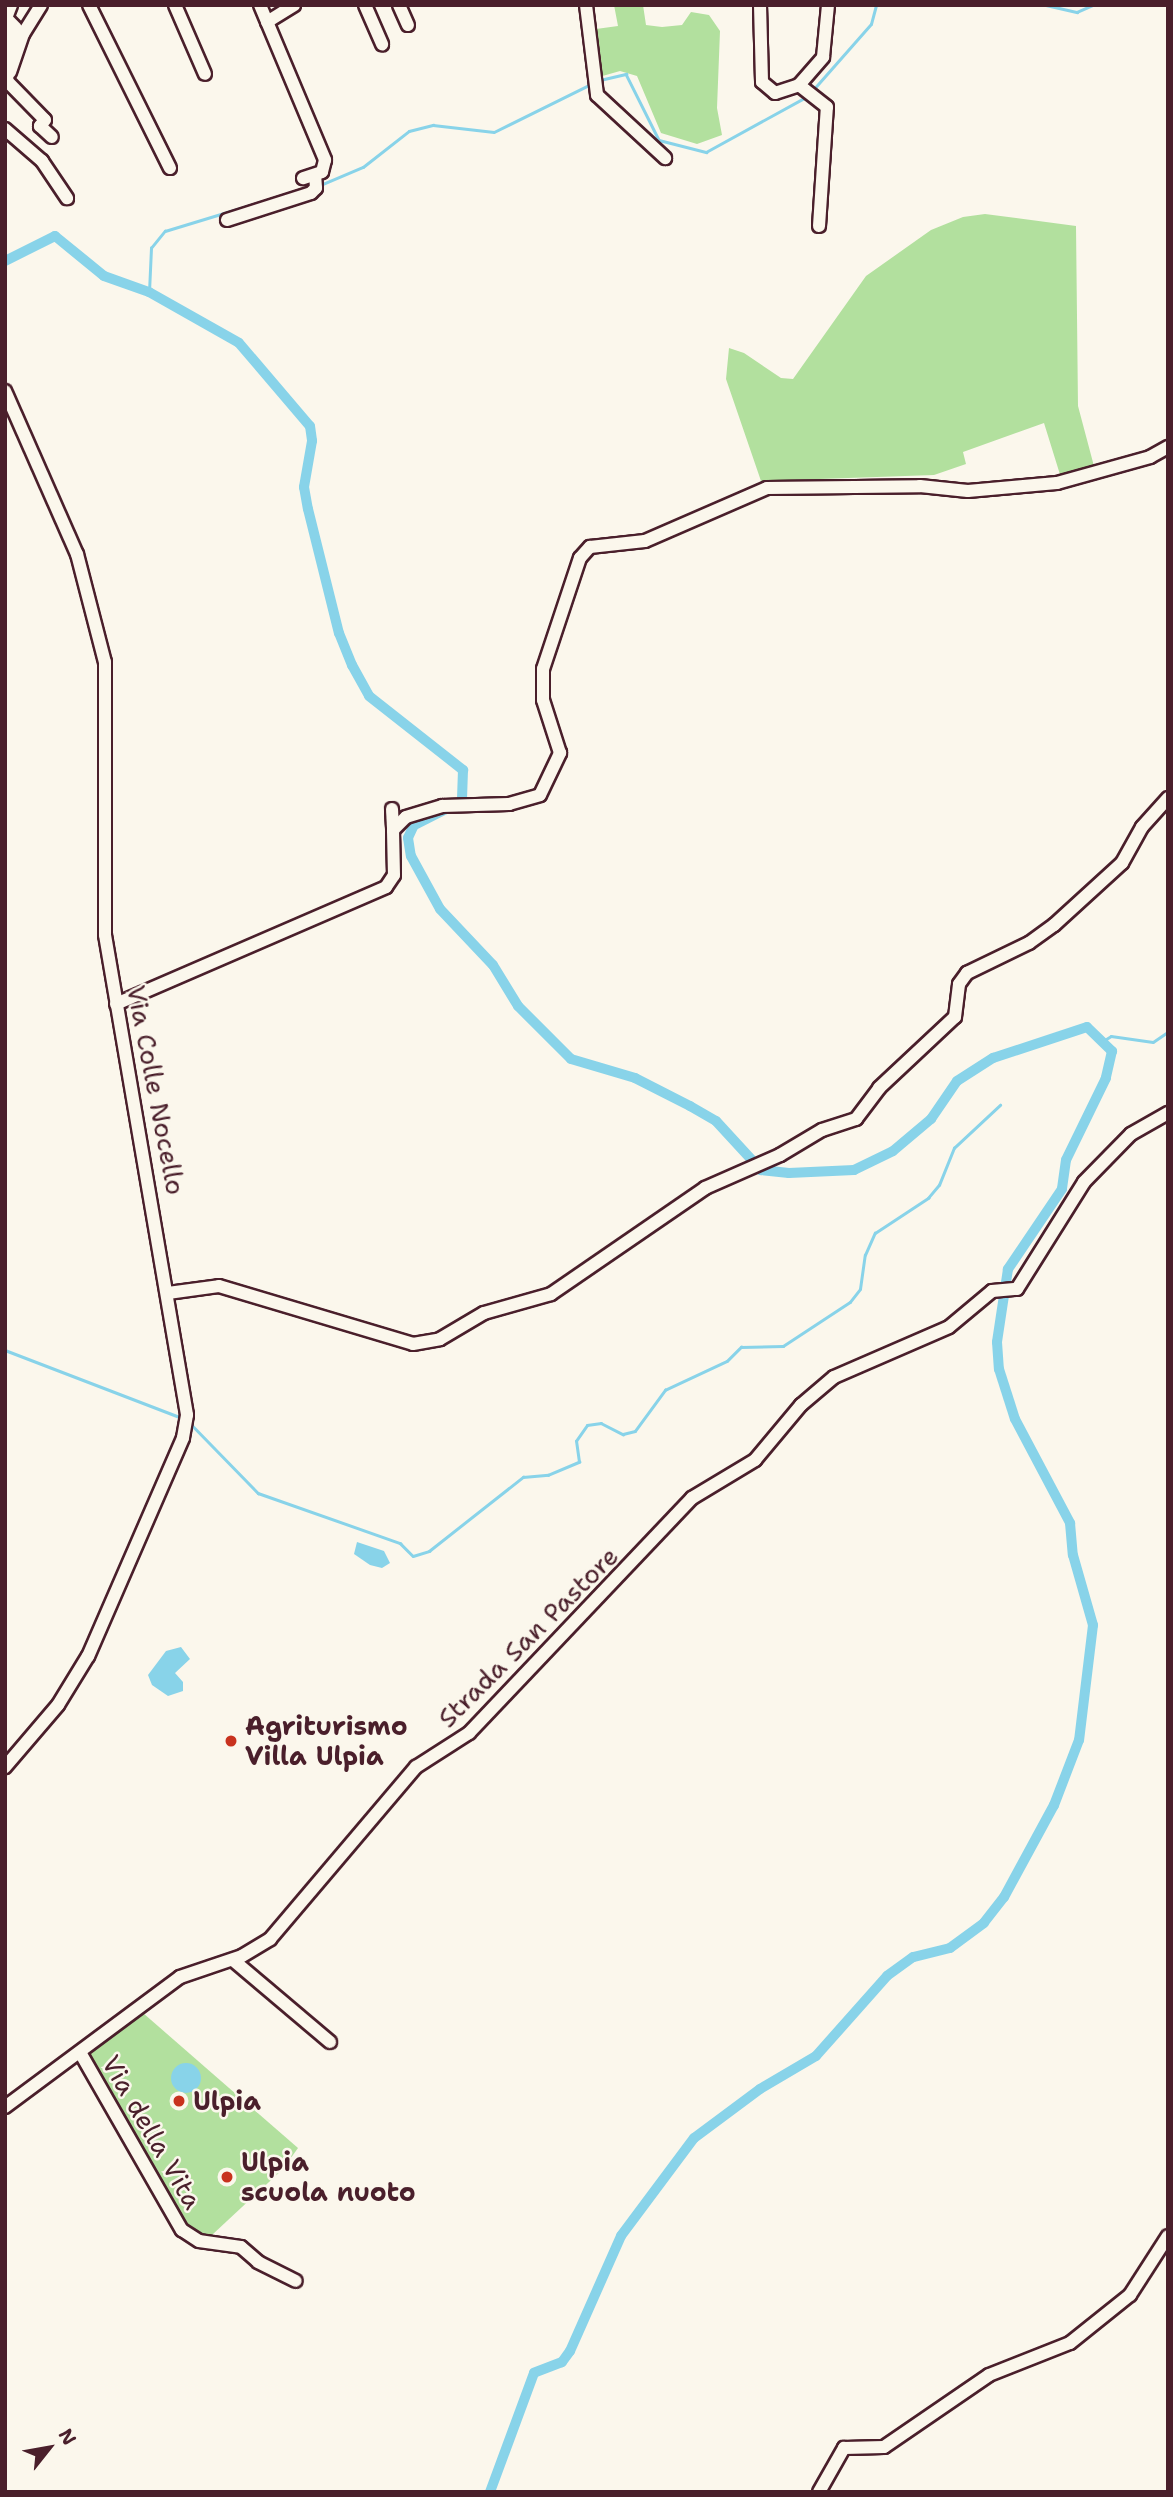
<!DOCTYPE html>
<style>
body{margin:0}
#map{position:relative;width:1173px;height:2497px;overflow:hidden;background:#fbf7ec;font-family:"Shantell Sans",sans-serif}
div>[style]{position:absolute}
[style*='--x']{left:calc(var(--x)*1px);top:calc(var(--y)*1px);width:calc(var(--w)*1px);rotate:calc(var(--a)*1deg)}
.green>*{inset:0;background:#b2e09e}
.water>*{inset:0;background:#88d3e9}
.round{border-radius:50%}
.stream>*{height:2.5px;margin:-1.25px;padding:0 1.25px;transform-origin:1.25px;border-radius:1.25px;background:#88d3e9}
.canal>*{height:10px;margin:-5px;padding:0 5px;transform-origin:5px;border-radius:5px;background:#88d3e9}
.roads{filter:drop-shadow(2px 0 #4a1f2b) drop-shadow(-2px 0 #4a1f2b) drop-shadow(0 2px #4a1f2b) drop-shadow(0 -2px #4a1f2b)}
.minor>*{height:12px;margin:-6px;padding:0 6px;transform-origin:6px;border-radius:6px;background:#fbf7ec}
.dots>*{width:19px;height:19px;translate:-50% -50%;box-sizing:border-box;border:4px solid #fbf7ec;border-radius:50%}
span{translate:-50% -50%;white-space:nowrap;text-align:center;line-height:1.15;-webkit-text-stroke:5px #fbf7ec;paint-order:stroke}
.street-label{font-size:26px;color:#4a1f2b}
.poi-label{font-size:26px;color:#4a1f2b;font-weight:700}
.left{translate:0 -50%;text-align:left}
.frame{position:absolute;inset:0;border:7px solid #4a1f2b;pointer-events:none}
.north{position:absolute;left:14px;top:2413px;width:70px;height:70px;-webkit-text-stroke:5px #fbf7ec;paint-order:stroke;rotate:59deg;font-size:19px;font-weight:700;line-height:28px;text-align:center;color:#4a1f2b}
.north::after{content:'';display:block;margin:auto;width:24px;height:32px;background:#4a1f2b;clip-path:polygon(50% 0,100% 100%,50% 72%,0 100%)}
</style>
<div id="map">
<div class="green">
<div style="clip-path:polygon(614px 5px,643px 5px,646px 25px,662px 27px,682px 25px,691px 12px,709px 15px,720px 31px,717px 108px,722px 135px,697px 144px,661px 133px,637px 76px,620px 71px,599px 77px,596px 29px,618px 26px)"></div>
<div style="clip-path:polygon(985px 214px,1076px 226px,1078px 406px,1095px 470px,1062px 481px,1044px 423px,963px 452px,966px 464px,934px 475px,761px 481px,726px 379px,729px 348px,744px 353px,781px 378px,793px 379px,866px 276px,931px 230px,963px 217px)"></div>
<div style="clip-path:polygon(143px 2013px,298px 2148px,283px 2169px,198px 2248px,88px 2055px)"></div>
</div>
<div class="water">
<div style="clip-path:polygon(357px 1542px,384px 1551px,390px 1563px,382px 1568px,370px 1565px,354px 1554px)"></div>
<div style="clip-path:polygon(181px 1647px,190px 1659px,175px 1673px,183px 1682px,183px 1691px,168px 1696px,152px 1685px,148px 1675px,166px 1651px)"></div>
<div class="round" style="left:171px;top:2063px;width:30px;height:30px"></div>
</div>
<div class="stream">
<div style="--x:1046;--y:5;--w:32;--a:13"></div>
<div style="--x:1077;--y:12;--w:17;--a:-24"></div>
<div style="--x:600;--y:80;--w:27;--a:-13"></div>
<div style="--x:626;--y:74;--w:74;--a:63.4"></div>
<div style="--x:659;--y:140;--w:49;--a:14.3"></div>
<div style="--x:706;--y:152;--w:116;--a:-28.8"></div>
<div style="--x:812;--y:91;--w:89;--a:-48.6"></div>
<div style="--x:871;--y:24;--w:20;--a:-75"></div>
<div style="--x:323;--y:184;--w:43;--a:-23"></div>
<div style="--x:363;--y:167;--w:58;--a:-38"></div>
<div style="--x:409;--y:131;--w:25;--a:-14"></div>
<div style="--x:433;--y:125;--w:61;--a:6.5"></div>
<div style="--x:494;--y:132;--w:108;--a:-26.3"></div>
<div style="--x:149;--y:292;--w:44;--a:-87.4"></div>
<div style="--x:151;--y:248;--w:22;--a:-51"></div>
<div style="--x:165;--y:231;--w:131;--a:-16.9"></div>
<div style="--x:1103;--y:1041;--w:9;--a:-32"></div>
<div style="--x:1111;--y:1036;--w:42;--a:8.1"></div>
<div style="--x:1153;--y:1042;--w:18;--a:-34"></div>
<div style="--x:5;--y:1350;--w:190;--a:21"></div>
<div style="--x:190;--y:1423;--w:98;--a:45.8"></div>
<div style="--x:258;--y:1493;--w:151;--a:19.4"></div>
<div style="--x:400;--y:1543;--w:18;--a:45"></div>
<div style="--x:413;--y:1556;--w:17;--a:-17"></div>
<div style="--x:429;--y:1551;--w:120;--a:-38.2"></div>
<div style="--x:523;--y:1477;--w:25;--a:-5"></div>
<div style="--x:548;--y:1475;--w:34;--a:-23"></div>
<div style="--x:579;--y:1462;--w:21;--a:-98"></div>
<div style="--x:576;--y:1441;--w:19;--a:-55"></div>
<div style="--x:587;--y:1425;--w:14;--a:-8"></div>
<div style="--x:601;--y:1423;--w:25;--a:27"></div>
<div style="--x:623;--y:1434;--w:12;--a:-14"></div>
<div style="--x:635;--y:1431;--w:51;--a:-53.8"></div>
<div style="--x:665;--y:1390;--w:68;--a:-25.1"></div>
<div style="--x:727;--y:1361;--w:20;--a:-45"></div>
<div style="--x:741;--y:1347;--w:42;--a:-1.4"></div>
<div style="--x:783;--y:1346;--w:80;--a:-33.3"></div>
<div style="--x:850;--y:1302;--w:16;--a:-52"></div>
<div style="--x:860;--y:1289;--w:34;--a:-82"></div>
<div style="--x:865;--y:1255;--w:24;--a:-66"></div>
<div style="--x:875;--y:1233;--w:64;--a:-33.4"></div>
<div style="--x:928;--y:1198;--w:17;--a:-50"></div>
<div style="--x:939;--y:1185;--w:40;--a:-68"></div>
<div style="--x:954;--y:1148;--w:63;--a:-43.1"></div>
</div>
<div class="canal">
<div style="--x:5;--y:261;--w:56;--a:-26.6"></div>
<div style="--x:55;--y:236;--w:63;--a:39.2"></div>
<div style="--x:104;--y:276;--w:48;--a:19.6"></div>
<div style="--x:149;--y:292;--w:103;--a:29.5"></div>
<div style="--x:239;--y:343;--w:109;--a:49.5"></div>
<div style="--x:310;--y:426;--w:15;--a:82"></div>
<div style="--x:312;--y:441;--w:47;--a:99.9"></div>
<div style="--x:304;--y:487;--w:22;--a:80"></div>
<div style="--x:308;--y:509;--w:128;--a:76"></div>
<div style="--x:339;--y:633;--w:35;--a:68"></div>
<div style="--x:352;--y:665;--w:35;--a:61"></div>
<div style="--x:369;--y:696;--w:120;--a:38.2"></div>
<div style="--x:463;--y:770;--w:38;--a:92"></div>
<div style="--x:462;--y:808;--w:16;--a:176"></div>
<div style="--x:446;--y:809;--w:36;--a:153"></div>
<div style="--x:414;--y:825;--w:14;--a:115"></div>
<div style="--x:408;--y:838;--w:18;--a:81"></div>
<div style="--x:411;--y:856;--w:60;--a:61.3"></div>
<div style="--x:440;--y:909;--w:77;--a:46.6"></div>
<div style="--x:493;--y:965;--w:48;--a:58.6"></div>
<div style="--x:518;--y:1006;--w:75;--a:45"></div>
<div style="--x:571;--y:1059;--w:67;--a:16.5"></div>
<div style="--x:635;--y:1078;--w:62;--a:27"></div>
<div style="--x:690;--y:1106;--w:30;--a:30"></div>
<div style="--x:716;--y:1121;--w:67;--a:47.4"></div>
<div style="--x:761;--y:1170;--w:28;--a:6"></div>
<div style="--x:789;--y:1173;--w:65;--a:-2.6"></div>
<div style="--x:854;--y:1170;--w:43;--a:-26"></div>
<div style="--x:893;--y:1151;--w:50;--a:-40.1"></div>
<div style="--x:931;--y:1119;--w:46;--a:-55.6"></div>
<div style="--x:957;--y:1081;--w:43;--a:-32.6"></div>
<div style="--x:993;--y:1058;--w:99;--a:-18.3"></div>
<div style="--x:1087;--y:1027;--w:35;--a:44"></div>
<div style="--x:1112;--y:1051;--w:28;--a:103"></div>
<div style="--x:1106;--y:1078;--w:91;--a:116"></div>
<div style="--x:1066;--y:1160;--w:29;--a:98"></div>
<div style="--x:1062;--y:1189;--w:97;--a:124"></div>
<div style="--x:1008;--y:1269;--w:74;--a:98.6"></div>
<div style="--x:997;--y:1342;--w:27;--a:86"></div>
<div style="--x:999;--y:1369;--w:52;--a:72.3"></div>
<div style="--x:1015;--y:1419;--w:118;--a:62.1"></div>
<div style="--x:1070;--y:1523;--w:32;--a:85"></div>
<div style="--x:1073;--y:1555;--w:73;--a:74.1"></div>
<div style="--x:1093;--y:1625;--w:116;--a:96.9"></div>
<div style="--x:1079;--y:1740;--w:70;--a:111"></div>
<div style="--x:1054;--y:1805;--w:105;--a:118.5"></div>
<div style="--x:1004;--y:1897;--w:33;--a:128"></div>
<div style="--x:984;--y:1923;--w:42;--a:143.7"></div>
<div style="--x:950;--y:1948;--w:38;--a:166"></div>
<div style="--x:913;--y:1957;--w:32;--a:144"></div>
<div style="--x:887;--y:1976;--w:107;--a:131.6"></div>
<div style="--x:816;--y:2056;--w:65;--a:149.5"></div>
<div style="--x:760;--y:2089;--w:82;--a:143.4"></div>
<div style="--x:694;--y:2138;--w:122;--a:126.7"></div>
<div style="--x:621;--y:2236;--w:126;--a:113.9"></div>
<div style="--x:570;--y:2351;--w:14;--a:126"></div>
<div style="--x:562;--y:2362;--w:30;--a:159"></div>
<div style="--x:534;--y:2373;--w:127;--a:110.3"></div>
</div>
<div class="roads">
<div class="minor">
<div style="--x:11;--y:5;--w:14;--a:111"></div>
<div style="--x:6;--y:18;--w:14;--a:45"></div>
<div style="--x:89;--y:5;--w:182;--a:63.6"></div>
<div style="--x:175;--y:5;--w:75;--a:66.5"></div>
<div style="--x:260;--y:5;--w:168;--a:67.2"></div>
<div style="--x:325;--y:160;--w:12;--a:104"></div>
<div style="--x:322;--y:172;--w:20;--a:162"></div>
<div style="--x:365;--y:5;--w:43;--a:66.4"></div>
<div style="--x:399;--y:5;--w:22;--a:66"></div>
<div style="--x:586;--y:5;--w:91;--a:83"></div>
<div style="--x:597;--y:95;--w:93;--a:42.8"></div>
<div style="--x:760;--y:5;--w:77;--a:88.5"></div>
<div style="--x:762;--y:82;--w:17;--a:40"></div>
<div style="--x:775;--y:93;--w:25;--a:-18"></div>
<div style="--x:267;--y:22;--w:32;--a:-32"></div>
<div style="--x:5;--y:26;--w:7;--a:8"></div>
<div style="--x:12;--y:27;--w:54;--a:95.3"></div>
<div style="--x:7;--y:81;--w:54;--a:45.7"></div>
<div style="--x:45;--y:120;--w:8;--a:130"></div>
<div style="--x:40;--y:126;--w:16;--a:43"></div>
<div style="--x:10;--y:72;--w:40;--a:-71.1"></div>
<div style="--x:23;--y:34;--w:34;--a:-58"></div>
<div style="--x:5;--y:129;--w:49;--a:40.9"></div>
<div style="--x:42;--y:161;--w:45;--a:56"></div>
<div style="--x:227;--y:220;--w:88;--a:-17.8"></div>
<div style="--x:311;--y:193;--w:7;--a:-45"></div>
<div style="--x:316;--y:188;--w:13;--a:-94"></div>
<div style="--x:819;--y:226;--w:119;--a:-86.2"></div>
<div style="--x:827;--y:107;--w:36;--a:-142"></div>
<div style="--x:799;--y:85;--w:37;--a:-49"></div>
<div style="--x:823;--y:57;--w:52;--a:-84.5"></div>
<div style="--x:5;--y:391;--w:178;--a:66.2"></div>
<div style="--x:77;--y:554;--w:112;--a:75.5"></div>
<div style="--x:105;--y:662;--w:273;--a:90"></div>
<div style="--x:105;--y:935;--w:487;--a:80.3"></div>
<div style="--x:187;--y:1415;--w:23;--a:100"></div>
<div style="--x:183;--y:1438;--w:238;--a:113.5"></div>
<div style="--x:88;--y:1656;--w:57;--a:121.5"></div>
<div style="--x:58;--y:1705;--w:82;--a:130.5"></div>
<div style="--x:392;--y:809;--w:21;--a:87"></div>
<div style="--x:116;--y:1004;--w:294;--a:-23.4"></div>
<div style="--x:386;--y:887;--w:14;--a:-56"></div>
<div style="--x:394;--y:875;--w:45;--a:-91.3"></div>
<div style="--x:393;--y:830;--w:18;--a:-45"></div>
<div style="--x:406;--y:817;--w:38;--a:-17"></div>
<div style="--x:442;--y:806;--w:67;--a:-1.7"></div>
<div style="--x:509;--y:804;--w:32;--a:-16"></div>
<div style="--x:540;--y:795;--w:47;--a:-64.5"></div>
<div style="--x:560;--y:753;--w:56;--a:-107.8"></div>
<div style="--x:543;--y:700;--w:31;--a:-90"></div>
<div style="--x:543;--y:669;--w:117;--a:-71.6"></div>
<div style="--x:580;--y:558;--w:15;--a:-48"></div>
<div style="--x:590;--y:547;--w:55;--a:-6.2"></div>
<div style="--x:645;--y:541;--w:133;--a:-23.5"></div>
<div style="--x:767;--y:488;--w:153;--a:-0.7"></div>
<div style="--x:920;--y:486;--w:48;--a:5.9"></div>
<div style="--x:968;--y:491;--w:89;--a:-5.1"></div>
<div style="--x:1057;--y:483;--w:97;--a:-15.6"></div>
<div style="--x:1150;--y:457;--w:21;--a:-29"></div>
<div style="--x:168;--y:1293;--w:51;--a:-7.8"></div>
<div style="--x:219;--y:1286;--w:202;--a:16.6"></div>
<div style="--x:413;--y:1344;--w:27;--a:-10"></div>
<div style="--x:440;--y:1339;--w:51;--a:-30.6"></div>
<div style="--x:484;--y:1313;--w:70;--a:-15.8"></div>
<div style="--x:551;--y:1294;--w:187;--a:-34.5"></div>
<div style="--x:705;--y:1188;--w:82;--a:-23.7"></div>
<div style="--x:780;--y:1155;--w:49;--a:-30.8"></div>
<div style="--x:822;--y:1130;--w:36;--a:-18"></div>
<div style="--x:856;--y:1119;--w:39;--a:-53"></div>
<div style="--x:879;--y:1088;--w:104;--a:-43.1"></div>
<div style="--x:955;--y:1017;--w:33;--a:-83"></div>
<div style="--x:959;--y:984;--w:14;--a:-54"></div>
<div style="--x:967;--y:973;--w:69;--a:-25.8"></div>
<div style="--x:1029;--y:943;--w:31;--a:-36"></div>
<div style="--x:1054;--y:925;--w:92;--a:-42.4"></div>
<div style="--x:1122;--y:863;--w:41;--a:-60.9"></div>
<div style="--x:1142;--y:827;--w:39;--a:-48"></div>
<div style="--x:233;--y:1960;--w:127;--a:40.2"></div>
<div style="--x:81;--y:2054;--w:203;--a:60.2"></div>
<div style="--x:182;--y:2230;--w:20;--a:33"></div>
<div style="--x:199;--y:2241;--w:42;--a:8.1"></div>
<div style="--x:241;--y:2247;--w:23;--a:41"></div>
<div style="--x:258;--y:2262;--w:42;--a:26.6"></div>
<div style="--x:5;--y:2107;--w:218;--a:-36.6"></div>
<div style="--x:180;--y:1977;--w:65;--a:-18.7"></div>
<div style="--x:242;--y:1956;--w:33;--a:-31"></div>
<div style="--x:270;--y:1939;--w:226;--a:-49.7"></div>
<div style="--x:416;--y:1767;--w:63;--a:-32.7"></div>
<div style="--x:469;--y:1733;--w:324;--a:-46.5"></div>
<div style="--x:692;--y:1498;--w:74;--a:-31.1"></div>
<div style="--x:755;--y:1460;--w:72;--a:-50.1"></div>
<div style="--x:801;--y:1405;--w:43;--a:-40.3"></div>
<div style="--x:834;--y:1377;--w:125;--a:-23.5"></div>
<div style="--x:949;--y:1327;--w:56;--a:-39.9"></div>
<div style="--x:992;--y:1291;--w:25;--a:-5"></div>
<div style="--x:1017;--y:1289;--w:126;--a:-57.9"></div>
<div style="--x:1084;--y:1182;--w:67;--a:-45.6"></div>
<div style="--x:1131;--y:1134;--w:43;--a:-29.6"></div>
<div style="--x:819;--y:2492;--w:51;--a:-60.4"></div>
<div style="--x:844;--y:2448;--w:40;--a:-1.4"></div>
<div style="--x:884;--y:2447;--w:127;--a:-34.4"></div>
<div style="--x:989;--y:2375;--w:87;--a:-21.6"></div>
<div style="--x:1070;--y:2343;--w:77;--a:-38.7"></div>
<div style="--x:1130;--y:2295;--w:70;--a:-57.2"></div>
</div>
</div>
<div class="dots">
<div style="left:231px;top:1741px;background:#c8321e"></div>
<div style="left:179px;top:2101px;background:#c8321e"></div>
<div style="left:227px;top:2177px;background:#c8321e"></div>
</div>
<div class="street-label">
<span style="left:156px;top:1090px;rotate:79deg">Via Colle Nocello</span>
<span style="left:528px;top:1637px;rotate:-45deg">Strada San Pastore</span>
<span style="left:152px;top:2132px;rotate:60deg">Via della Vita</span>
</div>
<div class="poi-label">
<span class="left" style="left:245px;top:1741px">Agriturismo<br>Villa Ulpia</span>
<span class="left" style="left:193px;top:2101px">Ulpia</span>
<span class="left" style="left:241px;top:2177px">Ulpia<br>scuola nuoto</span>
</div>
<div class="frame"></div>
<div class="north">N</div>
</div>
